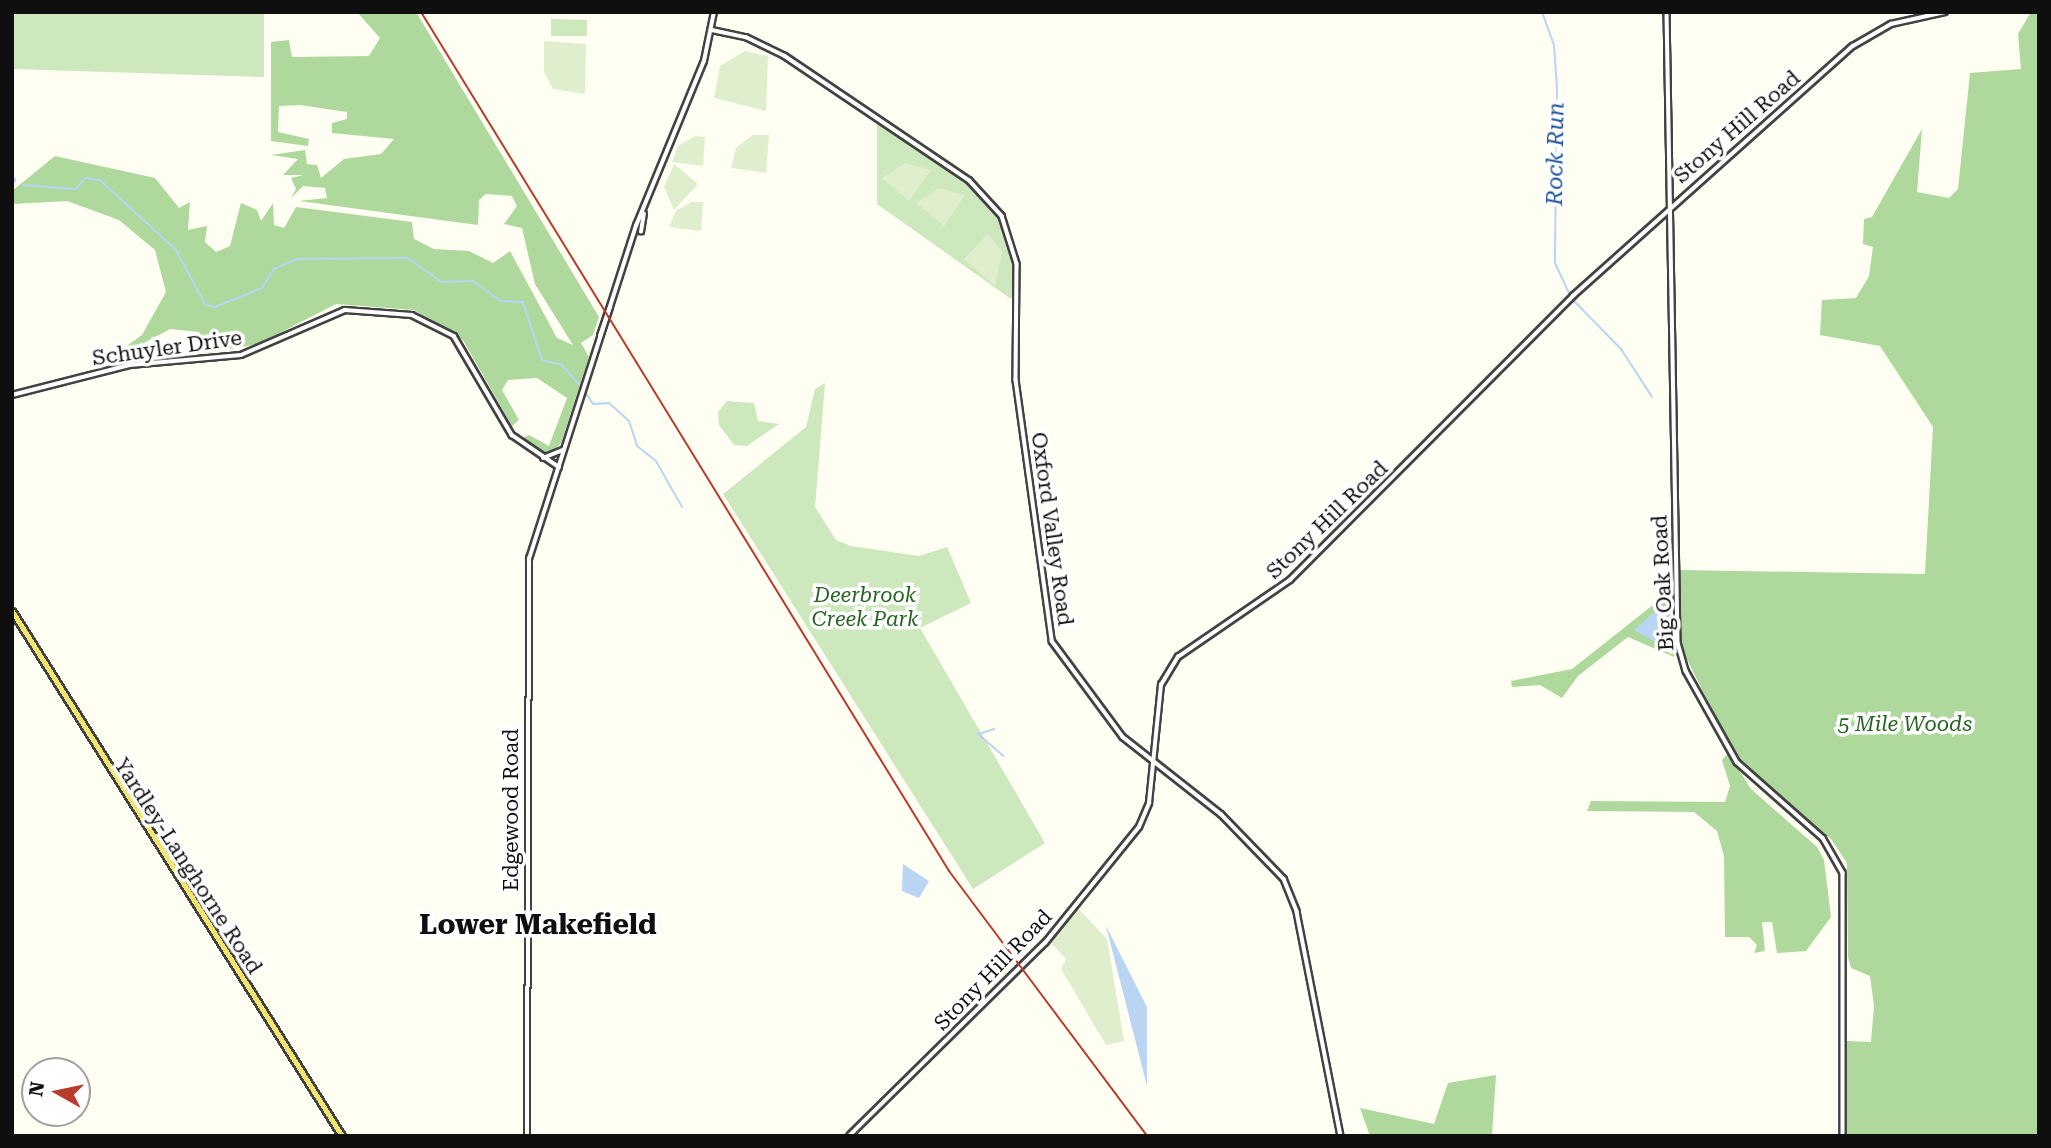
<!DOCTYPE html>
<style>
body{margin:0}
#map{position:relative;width:2051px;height:1148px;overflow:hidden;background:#fefef2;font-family:"Roboto Serif",serif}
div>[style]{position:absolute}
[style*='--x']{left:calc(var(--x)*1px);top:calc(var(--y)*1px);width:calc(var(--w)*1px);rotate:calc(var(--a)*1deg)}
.green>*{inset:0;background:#cde8bd}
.forest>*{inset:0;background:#afd89d}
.pitch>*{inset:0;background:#dfefce}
.water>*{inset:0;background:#b9d5f3}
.stream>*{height:2px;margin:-1px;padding:0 1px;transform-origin:1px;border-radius:1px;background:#b9d5f3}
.river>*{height:6px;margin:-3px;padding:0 3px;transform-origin:3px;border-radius:3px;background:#b9d5f3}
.roads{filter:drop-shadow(2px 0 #424242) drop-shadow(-2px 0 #424242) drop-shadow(0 2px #424242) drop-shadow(0 -2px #424242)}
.minor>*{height:3.5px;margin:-1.75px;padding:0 1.75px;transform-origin:1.75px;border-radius:1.75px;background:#fff}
.major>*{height:5px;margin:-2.5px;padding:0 2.5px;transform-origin:2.5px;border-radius:2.5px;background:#f1e46f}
.rail>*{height:2px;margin:-1px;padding:0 1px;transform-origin:1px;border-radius:1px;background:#b93b2d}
span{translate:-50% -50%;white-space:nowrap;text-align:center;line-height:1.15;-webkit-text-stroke:7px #fff;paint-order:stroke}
.street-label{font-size:21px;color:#0f0f0f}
.park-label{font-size:21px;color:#266422;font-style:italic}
.water-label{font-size:23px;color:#1e529b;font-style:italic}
.district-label{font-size:28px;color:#0f0f0f;font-weight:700}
.frame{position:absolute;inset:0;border:14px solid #0f0f0f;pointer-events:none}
.north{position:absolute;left:21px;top:1057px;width:70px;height:70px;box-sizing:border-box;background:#fff;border:2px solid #9f9f9f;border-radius:50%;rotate:279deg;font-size:19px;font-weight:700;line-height:28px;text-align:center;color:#0f0f0f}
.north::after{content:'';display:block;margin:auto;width:24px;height:32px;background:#b93b2d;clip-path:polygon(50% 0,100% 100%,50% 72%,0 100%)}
</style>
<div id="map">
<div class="green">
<div style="clip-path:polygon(12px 12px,264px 12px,264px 77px,12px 69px)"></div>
<div style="clip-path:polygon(551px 19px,587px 20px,587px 36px,551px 36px)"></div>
<div style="clip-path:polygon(877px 117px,984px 193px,1009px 232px,1018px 270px,1011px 299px,877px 204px)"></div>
<div style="clip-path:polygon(825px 383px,815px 507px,836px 540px,851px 546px,919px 556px,947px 547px,971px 603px,920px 628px,1045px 843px,973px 889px,723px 494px,806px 427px,815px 389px)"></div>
<div style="clip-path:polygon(727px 401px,754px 403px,758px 421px,779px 424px,747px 446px,734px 445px,719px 425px,718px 412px)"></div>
</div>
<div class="forest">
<div style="clip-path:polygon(357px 12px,416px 12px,599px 317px,593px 335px,581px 343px,589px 357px,561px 443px,550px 455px,521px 439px,529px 435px,549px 446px,567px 398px,537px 378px,508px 380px,502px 390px,519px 420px,512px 426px,463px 340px,414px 310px,336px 304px,258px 344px,203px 354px,199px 332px,170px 329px,144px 343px,139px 356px,131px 354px,128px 345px,142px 335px,166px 292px,155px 250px,119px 220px,67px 201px,12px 204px,12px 191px,55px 156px,155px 178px,179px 208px,190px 202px,188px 230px,207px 226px,205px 242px,216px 252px,230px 246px,241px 203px,257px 210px,261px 221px,273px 203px,274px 225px,284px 228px,296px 207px,412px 222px,414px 239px,434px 249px,469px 251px,493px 263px,510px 251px,557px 338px,573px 345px,535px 284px,522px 228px,504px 224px,517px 206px,512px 196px,486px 194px,479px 200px,478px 225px,299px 201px,327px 198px,325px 188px,303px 186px,291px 198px,296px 189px,291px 178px,303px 175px,283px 175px,298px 159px,271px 155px,305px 150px,307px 164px,317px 165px,321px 178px,344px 159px,381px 154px,394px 139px,332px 133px,332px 123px,347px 119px,347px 112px,300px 105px,279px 106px,278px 132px,309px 139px,308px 146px,271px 141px,271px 42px,289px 40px,292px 57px,369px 56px,380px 38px)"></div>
<div style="clip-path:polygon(2031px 12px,2039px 12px,2039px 1136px,1846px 1136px,1847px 1041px,1871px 1042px,1874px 1006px,1870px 976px,1851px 968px,1848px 957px,1847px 863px,1831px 839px,1749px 773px,1729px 744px,1681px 647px,1679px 570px,1925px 574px,1933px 427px,1880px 346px,1820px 335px,1822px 300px,1856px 298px,1869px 276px,1873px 247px,1863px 244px,1864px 219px,1872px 217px,1922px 129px,1917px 192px,1949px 198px,1958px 189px,1970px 73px,2021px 69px,2018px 34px)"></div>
<div style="clip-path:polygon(1668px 593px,1674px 657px,1628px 637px,1578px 676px,1562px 698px,1540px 685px,1512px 687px,1511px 681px,1572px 669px)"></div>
<div style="clip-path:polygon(1728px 753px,1751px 789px,1817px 847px,1824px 860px,1831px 917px,1806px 951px,1777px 953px,1772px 922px,1762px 922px,1765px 951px,1754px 953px,1757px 945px,1749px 937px,1725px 937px,1724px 856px,1717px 831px,1694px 812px,1587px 811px,1591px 801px,1725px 802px,1730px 786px,1722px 760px)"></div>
<div style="clip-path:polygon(1496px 1075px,1492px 1136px,1370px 1136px,1360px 1108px,1434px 1124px,1448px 1083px)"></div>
</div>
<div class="pitch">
<div style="clip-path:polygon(544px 41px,586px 44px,585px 94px,553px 89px,544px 72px)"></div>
<div style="clip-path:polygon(745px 51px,768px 56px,766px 111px,714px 98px,720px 66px)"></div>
<div style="clip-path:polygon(753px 135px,769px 135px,766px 173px,731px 168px,736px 148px)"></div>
<div style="clip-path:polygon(695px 136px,705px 137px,703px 166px,672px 162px,678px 146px)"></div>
<div style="clip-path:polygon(905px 163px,931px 170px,909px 201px,882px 178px)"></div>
<div style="clip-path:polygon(674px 164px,698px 184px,674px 210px,664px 187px)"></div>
<div style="clip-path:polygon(939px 188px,965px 195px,944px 226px,916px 203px)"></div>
<div style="clip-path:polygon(691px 202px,703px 202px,701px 231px,669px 227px,676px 211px)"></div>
<div style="clip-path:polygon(988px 234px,1002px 252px,995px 286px,964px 259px)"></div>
<div style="clip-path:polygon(1077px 907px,1107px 939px,1124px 1041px,1106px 1045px,1061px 969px,1066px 959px,1050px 942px)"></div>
</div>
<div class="water">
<div style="clip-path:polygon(1663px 604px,1664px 628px,1663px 646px,1634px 630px)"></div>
<div style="clip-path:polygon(903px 864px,929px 881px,919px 898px,902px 891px)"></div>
<div style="clip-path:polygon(1106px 926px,1147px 1007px,1147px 1086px)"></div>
</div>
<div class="stream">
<div style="--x:1542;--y:12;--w:35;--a:70"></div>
<div style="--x:1554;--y:45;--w:44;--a:86.1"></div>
<div style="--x:1557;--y:89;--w:174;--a:90.7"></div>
<div style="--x:1555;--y:263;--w:35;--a:65"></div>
<div style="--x:23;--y:185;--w:53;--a:4.3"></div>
<div style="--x:76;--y:189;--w:14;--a:-51"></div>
<div style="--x:85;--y:178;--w:15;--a:8"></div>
<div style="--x:100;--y:180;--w:103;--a:42.6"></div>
<div style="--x:176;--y:250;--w:61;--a:61.8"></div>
<div style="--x:205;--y:304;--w:10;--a:17"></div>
<div style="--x:215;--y:307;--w:51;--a:-22"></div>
<div style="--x:262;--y:288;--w:22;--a:-58"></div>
<div style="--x:274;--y:269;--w:25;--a:-23"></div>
<div style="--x:297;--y:259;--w:111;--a:-0.5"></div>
<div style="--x:408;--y:258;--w:41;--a:36"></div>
<div style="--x:441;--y:282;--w:32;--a:-2"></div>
<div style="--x:473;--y:281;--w:34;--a:36"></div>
<div style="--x:501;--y:301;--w:22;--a:3"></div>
<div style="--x:523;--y:302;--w:61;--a:71.9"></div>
<div style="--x:542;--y:360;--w:21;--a:14"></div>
<div style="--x:562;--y:365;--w:30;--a:49"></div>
<div style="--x:1573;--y:300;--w:69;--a:45.6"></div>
<div style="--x:1621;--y:349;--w:57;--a:57.1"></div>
<div style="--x:585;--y:392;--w:14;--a:56"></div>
<div style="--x:593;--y:404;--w:16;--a:-4"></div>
<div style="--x:609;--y:403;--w:27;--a:42"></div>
<div style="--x:629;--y:421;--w:26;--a:72"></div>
<div style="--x:637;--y:446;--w:24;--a:38"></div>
<div style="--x:656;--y:461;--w:53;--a:60.5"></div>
<div style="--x:977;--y:733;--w:35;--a:41"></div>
<div style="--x:979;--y:734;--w:16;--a:-18"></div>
</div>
<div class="river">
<div style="--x:12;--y:180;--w:1;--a:0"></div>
</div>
<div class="roads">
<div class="minor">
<div style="--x:1667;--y:12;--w:631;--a:89"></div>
<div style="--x:1678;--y:643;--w:29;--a:74"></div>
<div style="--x:1686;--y:671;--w:104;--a:60.7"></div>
<div style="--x:1737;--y:762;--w:115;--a:41.5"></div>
<div style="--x:1823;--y:838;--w:40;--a:60.3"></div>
<div style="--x:1843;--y:873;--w:263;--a:90"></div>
<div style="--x:712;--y:30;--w:35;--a:12"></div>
<div style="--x:746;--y:37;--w:43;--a:26"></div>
<div style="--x:785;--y:56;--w:222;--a:34"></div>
<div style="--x:969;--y:180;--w:49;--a:47.5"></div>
<div style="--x:1002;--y:216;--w:50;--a:72.6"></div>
<div style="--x:1017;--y:264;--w:116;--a:90.5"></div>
<div style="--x:1016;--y:380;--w:263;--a:82.1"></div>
<div style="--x:1052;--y:641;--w:119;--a:53.5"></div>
<div style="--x:1123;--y:737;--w:125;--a:38.2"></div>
<div style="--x:1221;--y:814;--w:91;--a:45.9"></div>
<div style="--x:1284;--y:879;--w:35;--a:68"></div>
<div style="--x:1297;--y:912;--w:228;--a:78.9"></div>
<div style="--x:641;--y:232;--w:18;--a:-81"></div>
<div style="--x:600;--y:336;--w:31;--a:-71"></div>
<div style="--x:12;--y:395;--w:122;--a:-14.3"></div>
<div style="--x:130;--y:365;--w:111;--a:-5.1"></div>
<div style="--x:241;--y:355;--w:113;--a:-23.4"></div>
<div style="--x:345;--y:310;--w:67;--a:4.3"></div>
<div style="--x:412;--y:315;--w:47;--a:26.6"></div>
<div style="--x:454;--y:336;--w:115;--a:59.6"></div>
<div style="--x:512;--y:435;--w:57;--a:34.2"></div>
<div style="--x:543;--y:458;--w:22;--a:-22"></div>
<div style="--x:527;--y:1136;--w:577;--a:-89.8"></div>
<div style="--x:529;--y:559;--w:350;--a:-72.2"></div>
<div style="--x:636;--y:226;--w:178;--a:-67.6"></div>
<div style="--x:704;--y:61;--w:50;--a:-78.5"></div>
<div style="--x:849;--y:1136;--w:275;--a:-44.6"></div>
<div style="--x:1045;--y:943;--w:149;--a:-51"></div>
<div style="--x:1139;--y:827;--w:26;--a:-67"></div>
<div style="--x:1149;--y:803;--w:119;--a:-84.2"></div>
<div style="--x:1161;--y:685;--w:33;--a:-59"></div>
<div style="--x:1178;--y:657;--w:136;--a:-34.5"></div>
<div style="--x:1290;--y:580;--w:401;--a:-45.1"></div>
<div style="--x:1573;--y:296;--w:375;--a:-41.8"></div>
<div style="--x:1853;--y:46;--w:44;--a:-30.1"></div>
<div style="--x:1891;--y:24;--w:55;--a:-12.5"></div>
</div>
<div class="major">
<div style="--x:12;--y:611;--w:620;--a:57.85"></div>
</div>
</div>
<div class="rail">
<div style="--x:421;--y:12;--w:1008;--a:58.42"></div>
<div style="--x:949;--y:871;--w:331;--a:53.2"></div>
</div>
<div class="street-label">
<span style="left:1737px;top:127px;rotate:-41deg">Stony Hill Road</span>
<span style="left:167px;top:348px;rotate:-8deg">Schuyler Drive</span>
<span style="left:1327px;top:520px;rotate:-44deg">Stony Hill Road</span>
<span style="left:1052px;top:529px;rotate:82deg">Oxford Valley Road</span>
<span style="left:1663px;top:583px;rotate:-93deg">Big Oak Road</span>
<span style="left:511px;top:810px;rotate:-90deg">Edgewood Road</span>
<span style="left:188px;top:866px;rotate:57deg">Yardley-Langhorne Road</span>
<span style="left:993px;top:970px;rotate:-46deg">Stony Hill Road</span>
</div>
<div class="park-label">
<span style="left:865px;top:607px">Deerbrook<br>Creek Park</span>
<span style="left:1905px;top:724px">5 Mile Woods</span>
</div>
<div class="water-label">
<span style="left:1556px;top:154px;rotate:-89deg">Rock Run</span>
</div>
<div class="district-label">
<span style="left:538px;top:925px">Lower Makefield</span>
</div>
<div class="frame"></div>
<div class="north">N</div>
</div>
